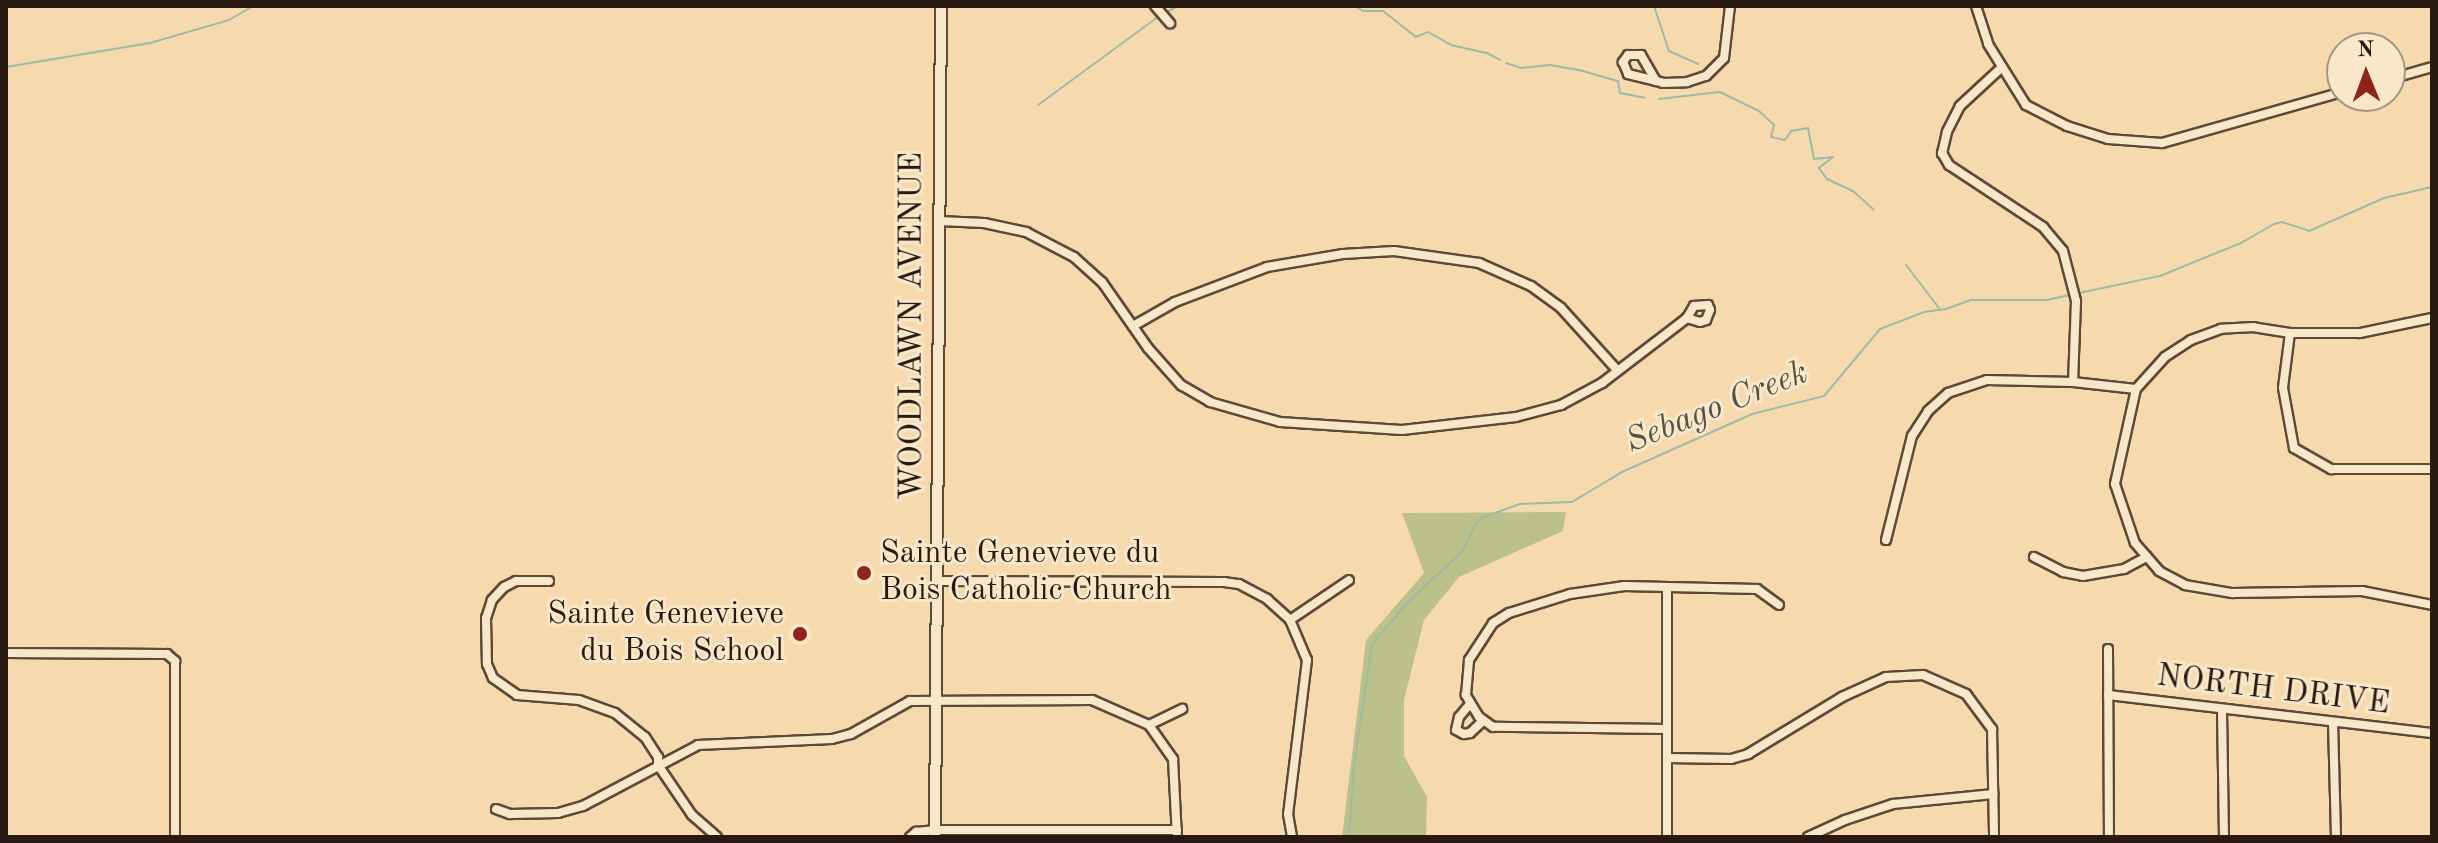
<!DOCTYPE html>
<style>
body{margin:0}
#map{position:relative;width:2438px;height:843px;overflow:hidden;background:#f6daae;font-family:"Old Standard TT",serif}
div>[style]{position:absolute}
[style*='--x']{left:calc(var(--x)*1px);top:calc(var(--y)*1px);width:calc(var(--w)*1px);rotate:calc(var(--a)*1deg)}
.green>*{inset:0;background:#bcc08b}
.stream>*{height:2px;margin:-1px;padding:0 1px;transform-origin:1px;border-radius:1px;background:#9dbba7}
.roads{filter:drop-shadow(2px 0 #5c4a38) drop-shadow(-2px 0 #5c4a38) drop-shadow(0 2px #5c4a38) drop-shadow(0 -2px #5c4a38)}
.minor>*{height:8px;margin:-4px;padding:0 4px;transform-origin:4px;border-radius:4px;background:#f9e7ca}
.tertiary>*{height:10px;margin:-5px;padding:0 5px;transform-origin:5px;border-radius:5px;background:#f9e7ca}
.dots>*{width:22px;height:22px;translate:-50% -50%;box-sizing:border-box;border:4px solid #f9e7ca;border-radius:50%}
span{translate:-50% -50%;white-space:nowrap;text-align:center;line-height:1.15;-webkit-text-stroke:6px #f9e7ca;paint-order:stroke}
.street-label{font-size:32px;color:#291a11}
.poi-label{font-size:32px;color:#291a11}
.left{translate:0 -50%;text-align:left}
.right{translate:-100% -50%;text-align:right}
.water-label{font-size:34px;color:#525246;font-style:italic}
.frame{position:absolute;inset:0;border:8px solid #291a11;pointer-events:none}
.north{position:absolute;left:2326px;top:32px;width:80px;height:80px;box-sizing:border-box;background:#f9e7ca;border:2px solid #a69580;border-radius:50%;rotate:359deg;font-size:22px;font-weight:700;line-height:32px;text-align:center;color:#291a11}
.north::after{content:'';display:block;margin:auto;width:28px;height:36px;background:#8f2418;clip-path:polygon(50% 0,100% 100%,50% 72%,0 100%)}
</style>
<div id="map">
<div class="green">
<div style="clip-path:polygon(1566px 512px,1563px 531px,1459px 577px,1424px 620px,1404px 700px,1404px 756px,1427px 797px,1426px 837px,1342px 837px,1366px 640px,1424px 573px,1402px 513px)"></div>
</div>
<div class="stream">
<div style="--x:1355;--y:6;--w:9;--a:32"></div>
<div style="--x:1363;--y:11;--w:20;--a:0"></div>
<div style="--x:1383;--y:11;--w:42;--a:38.2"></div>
<div style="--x:1416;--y:37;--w:13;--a:-23"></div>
<div style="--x:1428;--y:32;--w:26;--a:29"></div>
<div style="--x:1451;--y:45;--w:37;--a:13"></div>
<div style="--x:1487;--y:53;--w:15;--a:28"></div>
<div style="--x:1654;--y:6;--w:47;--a:71.6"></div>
<div style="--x:1669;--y:51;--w:32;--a:24"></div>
<div style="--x:1165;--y:13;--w:15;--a:-28"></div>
<div style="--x:1506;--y:63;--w:16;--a:18"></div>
<div style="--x:1521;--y:68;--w:29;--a:-6"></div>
<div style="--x:1550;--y:65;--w:29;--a:10"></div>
<div style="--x:1579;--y:70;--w:41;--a:15.8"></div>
<div style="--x:1618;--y:81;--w:12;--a:81"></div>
<div style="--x:1620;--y:93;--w:25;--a:11"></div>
<div style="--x:6;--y:67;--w:146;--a:-9.5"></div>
<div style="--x:150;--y:43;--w:82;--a:-16.2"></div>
<div style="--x:229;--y:20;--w:28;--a:-30"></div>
<div style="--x:1659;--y:99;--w:61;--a:-6.5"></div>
<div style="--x:1720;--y:92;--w:43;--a:26"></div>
<div style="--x:1759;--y:111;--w:21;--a:43"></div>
<div style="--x:1774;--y:125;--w:12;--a:104"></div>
<div style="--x:1771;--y:137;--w:14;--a:12"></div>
<div style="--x:1785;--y:140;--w:11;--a:-56"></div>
<div style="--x:1791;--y:131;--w:17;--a:-10"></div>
<div style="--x:1808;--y:128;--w:32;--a:79"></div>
<div style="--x:1814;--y:159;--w:19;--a:-6"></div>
<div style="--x:1833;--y:157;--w:18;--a:142"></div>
<div style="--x:1819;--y:168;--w:14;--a:54"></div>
<div style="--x:1827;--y:179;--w:29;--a:25"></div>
<div style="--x:1853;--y:191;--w:28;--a:42"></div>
<div style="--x:1038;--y:105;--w:150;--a:-36.3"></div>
<div style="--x:1906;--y:265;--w:54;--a:52.5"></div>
<div style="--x:2079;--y:293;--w:83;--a:-11.9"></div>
<div style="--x:2160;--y:276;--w:87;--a:-22.2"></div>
<div style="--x:2241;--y:243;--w:38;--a:-30"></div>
<div style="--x:2274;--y:224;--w:8;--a:-14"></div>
<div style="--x:2282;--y:222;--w:28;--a:18"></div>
<div style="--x:2309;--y:231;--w:82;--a:-23.7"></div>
<div style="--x:2384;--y:198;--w:49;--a:-12.9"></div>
<div style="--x:1349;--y:837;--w:72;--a:-86"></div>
<div style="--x:1354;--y:765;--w:122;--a:-81.5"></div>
<div style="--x:1372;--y:644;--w:57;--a:-49.3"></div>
<div style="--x:1409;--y:601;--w:72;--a:-42.8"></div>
<div style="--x:1462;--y:552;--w:30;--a:-64"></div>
<div style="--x:1475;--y:525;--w:12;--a:-42"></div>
<div style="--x:1484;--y:517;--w:38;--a:-20"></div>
<div style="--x:1520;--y:504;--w:52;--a:-2.2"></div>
<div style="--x:1572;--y:502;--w:58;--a:-31"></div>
<div style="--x:1622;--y:472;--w:142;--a:-24"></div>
<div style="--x:1752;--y:414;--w:74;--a:-14"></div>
<div style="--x:1824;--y:396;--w:87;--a:-50.1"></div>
<div style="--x:1880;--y:329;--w:47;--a:-21.1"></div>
<div style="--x:1924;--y:312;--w:22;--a:-8"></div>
<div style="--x:1946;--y:309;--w:27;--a:-20"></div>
<div style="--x:1971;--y:300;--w:76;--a:0"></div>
<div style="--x:2047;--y:300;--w:26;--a:-13"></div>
</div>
<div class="roads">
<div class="minor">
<div style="--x:1155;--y:6;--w:23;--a:49"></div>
<div style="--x:1976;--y:6;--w:40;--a:72"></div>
<div style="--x:1988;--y:44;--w:72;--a:58.1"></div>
<div style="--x:2026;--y:105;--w:46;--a:27.1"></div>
<div style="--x:2067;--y:126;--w:43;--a:17.6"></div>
<div style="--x:2108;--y:139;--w:54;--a:4.2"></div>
<div style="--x:2162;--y:143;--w:187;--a:-15.8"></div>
<div style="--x:2001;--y:68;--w:56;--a:137.2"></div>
<div style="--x:1960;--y:106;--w:29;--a:117"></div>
<div style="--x:1947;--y:132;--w:22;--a:103"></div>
<div style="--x:1942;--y:153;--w:14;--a:60"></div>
<div style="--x:1949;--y:165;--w:113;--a:33.4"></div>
<div style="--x:2043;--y:227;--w:31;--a:50"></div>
<div style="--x:2063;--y:251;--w:52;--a:75.4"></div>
<div style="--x:2076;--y:301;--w:81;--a:92.1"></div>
<div style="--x:2390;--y:79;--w:44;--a:-15.9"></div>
<div style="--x:1656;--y:81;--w:30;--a:-120"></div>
<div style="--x:1641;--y:55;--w:13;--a:180"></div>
<div style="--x:1628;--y:55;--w:9;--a:126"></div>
<div style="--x:1623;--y:62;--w:13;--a:67"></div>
<div style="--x:1628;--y:74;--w:36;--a:14"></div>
<div style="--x:1663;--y:83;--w:24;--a:-2"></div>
<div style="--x:1687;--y:82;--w:20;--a:-18"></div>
<div style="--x:1706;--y:76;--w:25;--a:-45"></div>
<div style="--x:1724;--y:58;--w:52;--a:-83.4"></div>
<div style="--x:939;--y:221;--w:45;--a:2.5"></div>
<div style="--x:984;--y:223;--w:43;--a:12.1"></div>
<div style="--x:1026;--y:232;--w:54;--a:27.5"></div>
<div style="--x:1074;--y:257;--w:38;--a:42"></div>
<div style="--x:1102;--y:282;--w:80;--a:55.1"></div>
<div style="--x:1148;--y:348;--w:50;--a:48.3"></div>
<div style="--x:1181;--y:385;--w:34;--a:30"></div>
<div style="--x:1210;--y:402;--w:73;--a:15.9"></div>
<div style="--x:1280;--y:422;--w:122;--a:3.8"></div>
<div style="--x:1402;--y:430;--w:115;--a:-6.5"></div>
<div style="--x:1516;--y:417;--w:47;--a:-14.9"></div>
<div style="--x:1561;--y:405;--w:47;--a:-28.2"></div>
<div style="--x:1602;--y:383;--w:107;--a:-37.4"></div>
<div style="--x:1687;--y:318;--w:14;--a:-60"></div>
<div style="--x:1694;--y:306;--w:14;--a:-4"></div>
<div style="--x:1708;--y:305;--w:5;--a:68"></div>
<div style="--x:1710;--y:310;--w:11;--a:112"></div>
<div style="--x:1706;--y:320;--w:6;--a:162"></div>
<div style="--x:1700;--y:322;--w:14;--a:-163"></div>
<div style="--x:2432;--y:318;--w:74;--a:168.2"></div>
<div style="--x:2360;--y:333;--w:70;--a:180"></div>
<div style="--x:2290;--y:333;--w:36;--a:-171"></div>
<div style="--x:2254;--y:327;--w:33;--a:177"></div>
<div style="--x:2221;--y:329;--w:32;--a:160"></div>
<div style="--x:2191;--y:340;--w:31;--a:147"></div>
<div style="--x:2165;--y:357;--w:43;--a:132.2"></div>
<div style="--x:2136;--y:389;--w:97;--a:102.5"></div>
<div style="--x:2115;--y:484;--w:62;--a:71.3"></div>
<div style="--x:2135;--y:543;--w:37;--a:49"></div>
<div style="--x:2159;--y:571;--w:30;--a:28"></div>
<div style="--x:2185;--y:585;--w:48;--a:9.7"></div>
<div style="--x:2232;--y:593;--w:130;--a:-0.9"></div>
<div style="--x:2362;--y:591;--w:71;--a:11.3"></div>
<div style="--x:1133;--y:326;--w:48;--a:-29.7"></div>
<div style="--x:1175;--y:302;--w:98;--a:-20.8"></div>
<div style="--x:1267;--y:267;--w:77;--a:-9.7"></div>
<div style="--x:1343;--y:254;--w:51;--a:-3.4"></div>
<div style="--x:1394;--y:251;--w:86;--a:8"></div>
<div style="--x:1479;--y:263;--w:57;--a:23.9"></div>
<div style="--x:1531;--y:286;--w:37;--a:36"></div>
<div style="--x:1561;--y:308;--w:84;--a:47.9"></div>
<div style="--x:2290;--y:333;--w:55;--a:97.3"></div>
<div style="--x:2283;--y:388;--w:61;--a:79.6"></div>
<div style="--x:2294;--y:448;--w:43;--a:29.6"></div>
<div style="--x:2331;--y:469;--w:101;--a:0"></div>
<div style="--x:1886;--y:540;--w:107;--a:-76"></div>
<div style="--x:1912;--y:436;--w:30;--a:-57"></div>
<div style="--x:1928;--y:411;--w:27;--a:-42"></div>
<div style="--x:1948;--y:393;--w:41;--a:-18.4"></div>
<div style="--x:1987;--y:380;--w:86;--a:1.3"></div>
<div style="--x:2073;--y:382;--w:63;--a:6.3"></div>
<div style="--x:2034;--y:557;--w:33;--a:27"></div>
<div style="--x:2063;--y:572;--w:20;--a:11"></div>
<div style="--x:2083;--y:576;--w:42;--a:-9.7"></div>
<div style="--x:2124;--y:569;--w:26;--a:-28"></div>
<div style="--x:549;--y:581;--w:33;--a:180"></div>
<div style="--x:516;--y:581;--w:13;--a:153"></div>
<div style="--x:504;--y:587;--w:18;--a:133"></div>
<div style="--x:492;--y:600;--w:19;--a:108"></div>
<div style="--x:486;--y:618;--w:46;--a:88.8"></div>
<div style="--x:487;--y:664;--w:15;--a:67"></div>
<div style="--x:493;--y:678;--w:29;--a:35"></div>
<div style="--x:517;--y:695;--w:62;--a:4.6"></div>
<div style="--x:579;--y:700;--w:38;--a:20"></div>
<div style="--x:615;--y:713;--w:38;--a:39"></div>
<div style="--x:645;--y:737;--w:24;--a:57"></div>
<div style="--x:658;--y:757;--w:8;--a:90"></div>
<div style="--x:658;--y:765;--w:60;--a:55.8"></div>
<div style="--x:692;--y:815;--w:33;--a:41"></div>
<div style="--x:938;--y:581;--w:286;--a:0.2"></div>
<div style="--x:1224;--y:582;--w:15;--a:8"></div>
<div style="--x:1239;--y:584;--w:32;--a:28"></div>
<div style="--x:1267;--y:599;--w:31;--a:42"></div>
<div style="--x:1290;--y:620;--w:43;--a:67"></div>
<div style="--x:1307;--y:660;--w:155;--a:97"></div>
<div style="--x:1288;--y:814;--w:23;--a:80"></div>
<div style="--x:1290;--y:620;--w:71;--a:-34.1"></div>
<div style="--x:2108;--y:649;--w:188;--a:89.7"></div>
<div style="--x:6;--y:653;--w:161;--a:0.4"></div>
<div style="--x:167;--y:654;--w:11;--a:41"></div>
<div style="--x:175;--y:661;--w:176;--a:90"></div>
<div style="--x:2108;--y:695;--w:326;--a:6.7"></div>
<div style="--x:1470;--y:704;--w:17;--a:130"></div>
<div style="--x:1459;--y:717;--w:13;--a:103"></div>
<div style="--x:1456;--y:730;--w:9;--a:27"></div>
<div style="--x:1464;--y:734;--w:6;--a:-9"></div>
<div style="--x:1470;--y:733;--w:18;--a:-43"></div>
<div style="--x:2222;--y:710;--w:127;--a:89.1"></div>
<div style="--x:2333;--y:722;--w:115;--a:88.5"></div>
<div style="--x:1149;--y:725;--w:42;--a:54.8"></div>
<div style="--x:1173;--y:759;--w:78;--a:87.1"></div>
<div style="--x:1149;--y:725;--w:37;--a:-26"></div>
<div style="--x:1667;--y:729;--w:174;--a:-179.3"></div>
<div style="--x:1493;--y:727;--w:17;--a:-144"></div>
<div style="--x:1479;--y:717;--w:26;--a:-121"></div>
<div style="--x:1466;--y:695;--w:35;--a:-85"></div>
<div style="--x:1469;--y:660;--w:44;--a:-57"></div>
<div style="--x:1493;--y:623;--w:19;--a:-32"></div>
<div style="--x:1509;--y:613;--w:64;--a:-17.3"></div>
<div style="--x:1570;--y:594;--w:55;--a:-8.4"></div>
<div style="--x:1624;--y:586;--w:133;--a:1.3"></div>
<div style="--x:1757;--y:589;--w:27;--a:36"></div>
<div style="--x:1667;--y:758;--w:64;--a:0.9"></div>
<div style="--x:1731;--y:759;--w:18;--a:-16"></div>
<div style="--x:1748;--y:754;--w:110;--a:-31.2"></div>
<div style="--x:1842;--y:697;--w:48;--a:-24.4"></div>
<div style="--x:1886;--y:677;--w:37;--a:-3"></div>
<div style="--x:1923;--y:675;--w:47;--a:23.8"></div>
<div style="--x:1966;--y:694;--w:44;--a:53.4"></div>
<div style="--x:1992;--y:729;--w:108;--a:88.9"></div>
<div style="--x:496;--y:809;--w:15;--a:20"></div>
<div style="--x:510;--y:814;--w:48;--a:-1.2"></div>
<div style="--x:558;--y:813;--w:26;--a:-16"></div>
<div style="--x:583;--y:806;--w:130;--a:-27.9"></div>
<div style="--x:698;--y:745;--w:134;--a:-2.6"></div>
<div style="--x:832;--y:739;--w:20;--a:-15"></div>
<div style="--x:851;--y:734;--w:68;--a:-29.2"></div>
<div style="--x:910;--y:701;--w:182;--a:-0.3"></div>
<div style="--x:1092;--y:700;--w:62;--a:23.7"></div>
<div style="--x:910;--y:837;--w:8;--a:-40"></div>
<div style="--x:916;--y:832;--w:20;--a:-6"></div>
<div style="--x:936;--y:830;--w:241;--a:0"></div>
<div style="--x:1667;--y:837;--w:250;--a:-90"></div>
<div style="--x:1808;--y:837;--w:41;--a:-24.7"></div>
<div style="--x:1845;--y:820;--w:51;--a:-18.4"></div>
<div style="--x:1893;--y:804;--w:101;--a:-5.7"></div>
</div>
<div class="tertiary">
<div style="--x:935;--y:837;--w:831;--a:-89.59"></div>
</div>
</div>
<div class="dots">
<div style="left:864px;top:573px;background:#8f2418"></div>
<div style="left:800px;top:634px;background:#8f2418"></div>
</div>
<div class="street-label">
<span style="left:913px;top:326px;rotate:-90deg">WOODLAWN AVENUE</span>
<span style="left:2273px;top:691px;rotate:7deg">NORTH DRIVE</span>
</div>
<div class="poi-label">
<span class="left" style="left:880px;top:573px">Sainte Genevieve du<br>Bois Catholic Church</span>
<span class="right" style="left:784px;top:634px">Sainte Genevieve<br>du Bois School</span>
</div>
<div class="water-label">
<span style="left:1717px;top:408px;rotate:-22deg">Sebago Creek</span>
</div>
<div class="frame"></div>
<div class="north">N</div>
</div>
